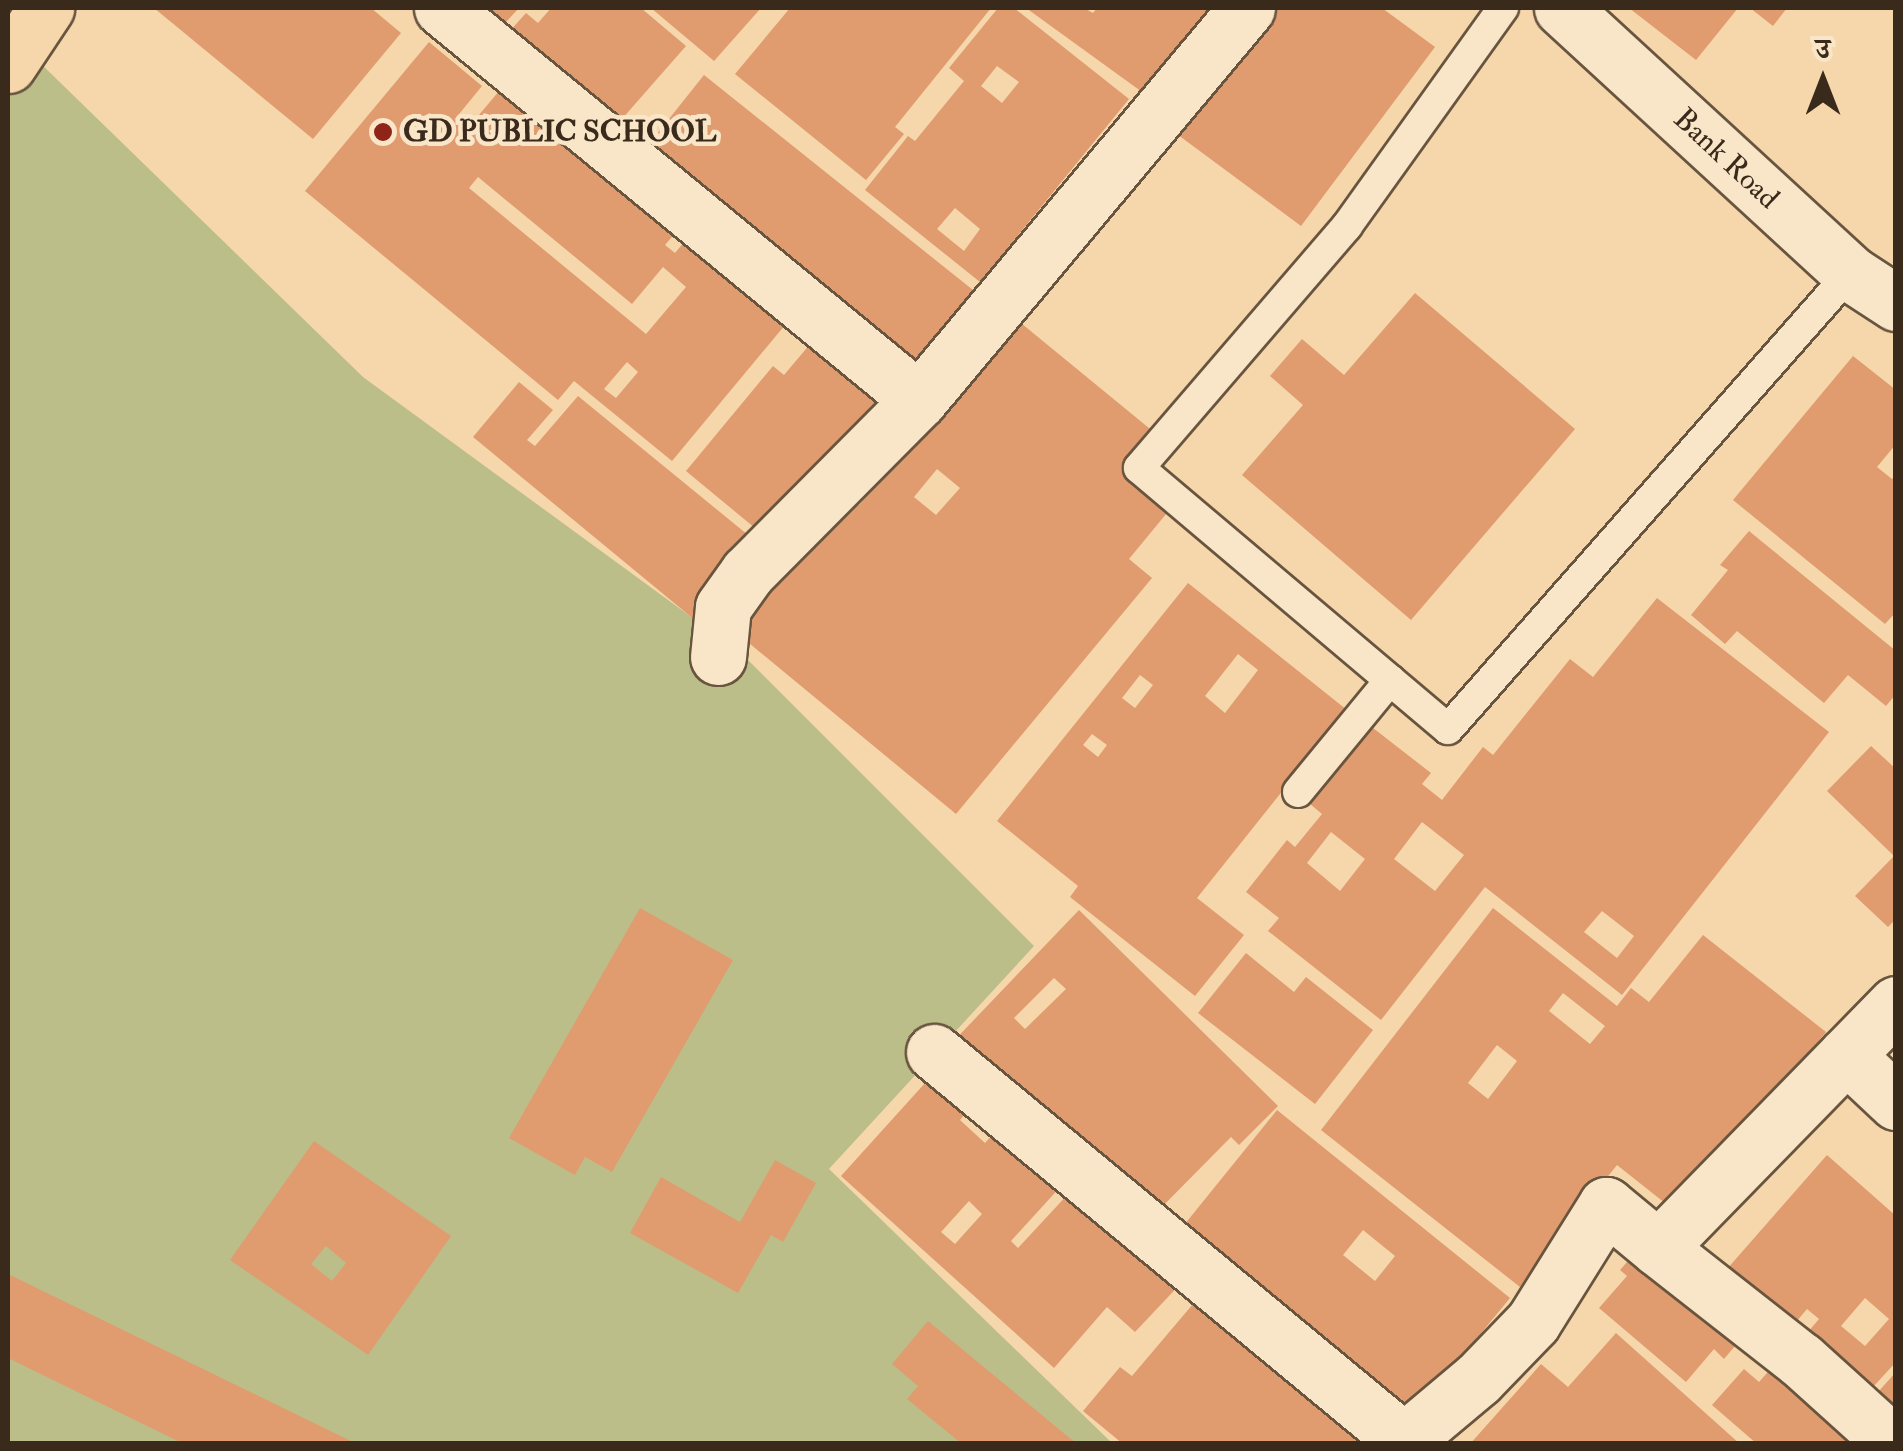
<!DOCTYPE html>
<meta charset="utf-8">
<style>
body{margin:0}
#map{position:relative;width:1903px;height:1451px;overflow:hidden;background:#f6d7ab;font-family:"IM FELL Double Pica","Noto Serif Devanagari",serif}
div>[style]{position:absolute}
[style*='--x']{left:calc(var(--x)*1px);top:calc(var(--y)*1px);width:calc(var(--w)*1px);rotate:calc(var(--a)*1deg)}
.green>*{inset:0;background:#bcbe89}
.building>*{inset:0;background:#e09b6e}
.roads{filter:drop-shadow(2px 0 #68553f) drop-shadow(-2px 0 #68553f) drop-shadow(0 2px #68553f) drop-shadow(0 -2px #68553f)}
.lane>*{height:30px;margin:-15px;padding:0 15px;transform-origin:15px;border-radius:15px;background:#f9e5c8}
.street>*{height:55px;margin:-27.5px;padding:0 27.5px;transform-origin:27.5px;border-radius:27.5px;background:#f9e5c8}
.secondary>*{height:55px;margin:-27.5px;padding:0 27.5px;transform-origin:27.5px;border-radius:27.5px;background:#f9e5c8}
.highway>*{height:55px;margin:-27.5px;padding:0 27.5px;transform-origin:27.5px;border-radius:27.5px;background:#f6d7ab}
.dots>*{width:28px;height:28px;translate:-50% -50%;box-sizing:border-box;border:5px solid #f9e5c8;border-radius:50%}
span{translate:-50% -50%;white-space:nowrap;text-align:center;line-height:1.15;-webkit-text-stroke:9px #f9e5c8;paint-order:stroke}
.poi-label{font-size:30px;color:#392a1b;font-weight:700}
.left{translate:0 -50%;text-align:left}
.street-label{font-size:30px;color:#392a1b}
.frame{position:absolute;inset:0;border:10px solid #392a1b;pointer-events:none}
.north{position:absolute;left:1773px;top:30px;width:100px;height:100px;-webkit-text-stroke:8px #f9e5c8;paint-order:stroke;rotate:0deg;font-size:28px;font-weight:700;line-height:40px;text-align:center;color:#392a1b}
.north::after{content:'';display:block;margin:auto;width:35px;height:45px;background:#392a1b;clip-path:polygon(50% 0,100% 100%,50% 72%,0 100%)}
</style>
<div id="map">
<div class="green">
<div style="clip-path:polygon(37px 60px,363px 377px,742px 654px,1034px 946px,829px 1169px,1112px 1443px,8px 1444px,8px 90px)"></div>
</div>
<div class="building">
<div style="clip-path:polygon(154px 8px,371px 8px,401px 33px,313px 139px)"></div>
<div style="clip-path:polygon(461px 8px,519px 8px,493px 36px)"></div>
<div style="clip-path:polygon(551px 8px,641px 8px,686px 46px,607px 136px,499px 43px,526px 13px,538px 23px)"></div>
<div style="clip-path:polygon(651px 8px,761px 8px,714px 61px)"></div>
<div style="clip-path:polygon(790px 8px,991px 8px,895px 127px,904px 134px,866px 180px,735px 74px)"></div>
<div style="clip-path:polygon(evenodd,998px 8px,1014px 8px,1129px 99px,980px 282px,865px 190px,908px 136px,915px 141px,964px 81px,949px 68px,998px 8px,997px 66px,1019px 82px,1002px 103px,981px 86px,997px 66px,998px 8px,955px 208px,980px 229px,964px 251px,937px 229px,955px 208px)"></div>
<div style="clip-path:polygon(1026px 8px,1084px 8px,1093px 13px,1097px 8px,1214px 8px,1149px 97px)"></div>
<div style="clip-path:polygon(1256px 8px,1382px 8px,1435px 47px,1301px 226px,1166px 126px)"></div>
<div style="clip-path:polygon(1629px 8px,1738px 8px,1696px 60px)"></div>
<div style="clip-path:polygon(1750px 8px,1787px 8px,1773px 26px)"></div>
<div style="clip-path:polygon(evenodd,429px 42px,482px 86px,455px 119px,468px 128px,515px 72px,690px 216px,665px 245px,675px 253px,699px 224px,800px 307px,672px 461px,574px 381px,558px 400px,305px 191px,429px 42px,478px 177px,632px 304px,663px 267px,686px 287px,646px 334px,469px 188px,478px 177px,429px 42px,627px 362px,638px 372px,616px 398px,604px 389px,627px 362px)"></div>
<div style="clip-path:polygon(704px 75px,988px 302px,920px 385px,637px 159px)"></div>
<div style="clip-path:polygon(1415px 293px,1575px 429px,1411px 620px,1242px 475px,1303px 405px,1270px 376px,1302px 339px,1344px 375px)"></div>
<div style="clip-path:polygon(evenodd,1011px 315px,1155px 433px,1124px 470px,1171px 508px,1129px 559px,1152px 578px,956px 814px,726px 624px,839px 488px,859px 505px,874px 487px,860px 475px,1011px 315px,937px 469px,960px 488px,936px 515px,914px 497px,937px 469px)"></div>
<div style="clip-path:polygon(822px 330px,904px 398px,767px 538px,686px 471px,773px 366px,784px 375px)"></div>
<div style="clip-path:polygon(1853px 356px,1896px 390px,1896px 444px,1877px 467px,1892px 479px,1896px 474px,1896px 612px,1885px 624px,1733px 500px)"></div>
<div style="clip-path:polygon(519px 382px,553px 410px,527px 440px,535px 446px,578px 396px,759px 544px,696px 621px,473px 437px)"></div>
<div style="clip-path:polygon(1749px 531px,1896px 651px,1896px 694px,1886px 706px,1848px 675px,1824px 703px,1737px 631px,1725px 644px,1691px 615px,1728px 570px,1720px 565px)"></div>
<div style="clip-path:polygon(evenodd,1188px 583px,1347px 710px,1197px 898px,1244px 935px,1195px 996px,1070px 897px,1078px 886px,997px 821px,1188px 583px,1238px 654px,1258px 670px,1225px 713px,1205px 696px,1238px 654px,1188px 583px,1140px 675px,1153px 685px,1135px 708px,1122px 698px,1140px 675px,1188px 583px,1092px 734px,1107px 745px,1098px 757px,1083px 745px,1092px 734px)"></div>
<div style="clip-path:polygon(evenodd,1657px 598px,1829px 732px,1622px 995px,1485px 887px,1381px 1020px,1268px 931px,1279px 918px,1246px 892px,1287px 840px,1295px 847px,1322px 814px,1303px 798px,1364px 721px,1431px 773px,1422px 784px,1442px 800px,1483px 747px,1493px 755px,1570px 659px,1593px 677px,1657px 598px,1422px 822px,1464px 855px,1435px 891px,1394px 859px,1422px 822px,1657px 598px,1331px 832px,1365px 859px,1340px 891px,1307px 863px,1331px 832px,1657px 598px,1602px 911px,1634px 936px,1617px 958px,1584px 932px,1602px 911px)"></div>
<div style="clip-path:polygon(1871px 746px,1896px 769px,1896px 919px,1888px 927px,1855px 896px,1894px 856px,1827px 791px)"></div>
<div style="clip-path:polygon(640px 908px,733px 960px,612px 1172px,585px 1157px,575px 1175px,509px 1138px)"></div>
<div style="clip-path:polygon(evenodd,1493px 908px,1617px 1006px,1631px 988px,1649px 1002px,1703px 935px,1826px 1032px,1680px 1215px,1617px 1165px,1520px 1287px,1321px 1130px,1493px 908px,1563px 993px,1605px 1026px,1590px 1044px,1549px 1011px,1563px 993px,1493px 908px,1497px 1045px,1517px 1061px,1488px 1099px,1468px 1083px,1497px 1045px)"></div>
<div style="clip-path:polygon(evenodd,1079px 910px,1278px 1106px,1239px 1145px,1231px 1137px,1149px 1220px,947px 1048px,1079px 910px,1054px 978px,1066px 989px,1025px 1029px,1014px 1018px,1054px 978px)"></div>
<div style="clip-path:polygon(1246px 953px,1294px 992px,1306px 977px,1373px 1030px,1315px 1104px,1198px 1013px)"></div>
<div style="clip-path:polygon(evenodd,944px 1062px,1185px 1279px,1135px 1332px,1107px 1307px,1054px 1368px,841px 1176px,944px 1062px,968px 1110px,994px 1133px,985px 1143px,960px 1120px,968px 1110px,944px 1062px,1062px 1185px,1070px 1192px,1018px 1248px,1011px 1241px,1062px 1185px,944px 1062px,969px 1201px,982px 1214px,955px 1244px,941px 1232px,969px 1201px)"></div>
<div style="clip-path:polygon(evenodd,1277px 1110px,1510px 1298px,1412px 1417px,1180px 1230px,1277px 1110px,1363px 1230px,1395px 1256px,1375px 1281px,1343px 1255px,1363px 1230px)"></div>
<div style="clip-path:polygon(evenodd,314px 1141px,451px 1236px,368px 1355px,230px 1260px,314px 1141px,326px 1246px,346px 1263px,332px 1281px,311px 1264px,326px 1246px)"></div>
<div style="clip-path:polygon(evenodd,1827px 1155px,1896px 1216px,1896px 1362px,1861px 1400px,1797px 1345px,1819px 1319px,1807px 1309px,1786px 1334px,1720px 1277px,1827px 1155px,1865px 1298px,1889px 1319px,1865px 1346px,1841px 1326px,1865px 1298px)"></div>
<div style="clip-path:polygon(775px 1160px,816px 1183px,783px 1242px,771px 1235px,738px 1293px,630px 1233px,661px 1177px,740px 1222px)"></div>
<div style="clip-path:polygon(1642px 1245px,1746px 1333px,1724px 1359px,1714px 1349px,1686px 1382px,1599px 1308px,1627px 1276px,1620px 1270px)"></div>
<div style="clip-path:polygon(8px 1274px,357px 1444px,184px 1444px,8px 1358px)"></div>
<div style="clip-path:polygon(1204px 1291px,1366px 1444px,1123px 1444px,1083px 1411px,1120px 1367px,1132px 1376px)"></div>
<div style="clip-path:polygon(928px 1321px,1077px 1444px,962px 1444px,907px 1399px,918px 1386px,892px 1364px)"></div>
<div style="clip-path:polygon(1616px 1333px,1740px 1444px,1470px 1444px,1541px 1364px,1568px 1387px)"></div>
<div style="clip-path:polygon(1785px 1353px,1889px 1444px,1757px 1444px,1712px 1405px,1744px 1369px,1759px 1382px)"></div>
<div style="clip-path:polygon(1896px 1372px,1896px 1425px,1869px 1402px)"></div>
</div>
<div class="roads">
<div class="lane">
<div style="--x:1503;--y:8;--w:268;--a:125.6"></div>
<div style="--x:1347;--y:226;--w:319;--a:130.7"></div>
<div style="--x:1139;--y:468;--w:404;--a:40.2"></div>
<div style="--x:1448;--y:729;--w:608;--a:-48.6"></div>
<div style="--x:1298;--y:792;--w:145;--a:-50.6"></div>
</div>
<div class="street">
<div style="--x:442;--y:8;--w:617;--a:39.41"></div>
<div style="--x:718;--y:657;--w:50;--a:-84.3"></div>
<div style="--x:723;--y:607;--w:43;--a:-54.5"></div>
<div style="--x:748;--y:572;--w:243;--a:-45.2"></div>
<div style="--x:919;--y:400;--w:511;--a:-50.08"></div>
<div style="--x:934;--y:1052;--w:610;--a:39.61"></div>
<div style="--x:1404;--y:1441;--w:97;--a:-40"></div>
<div style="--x:1478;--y:1379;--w:79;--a:-46"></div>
<div style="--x:1533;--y:1322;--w:138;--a:-58"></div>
<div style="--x:1606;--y:1205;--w:67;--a:39.6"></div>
<div style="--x:1658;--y:1248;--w:341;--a:-45.7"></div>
<div style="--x:1846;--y:1055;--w:69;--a:43.2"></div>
<div style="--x:1658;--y:1248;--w:182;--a:38.1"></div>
<div style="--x:1801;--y:1360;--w:125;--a:42.1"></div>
</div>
<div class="secondary">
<div style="--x:1562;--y:8;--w:391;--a:42.6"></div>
<div style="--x:1850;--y:273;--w:55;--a:33.1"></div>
</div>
<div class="highway">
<div style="--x:8;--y:65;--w:69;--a:-56.3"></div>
</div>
</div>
<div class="dots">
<div style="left:383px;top:132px;background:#8f2418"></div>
</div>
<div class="poi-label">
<span class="left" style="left:403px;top:132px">GD PUBLIC SCHOOL</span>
</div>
<div class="street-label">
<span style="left:1726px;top:159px;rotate:43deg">Bank Road</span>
</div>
<div class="frame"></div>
<div class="north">उ</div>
</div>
